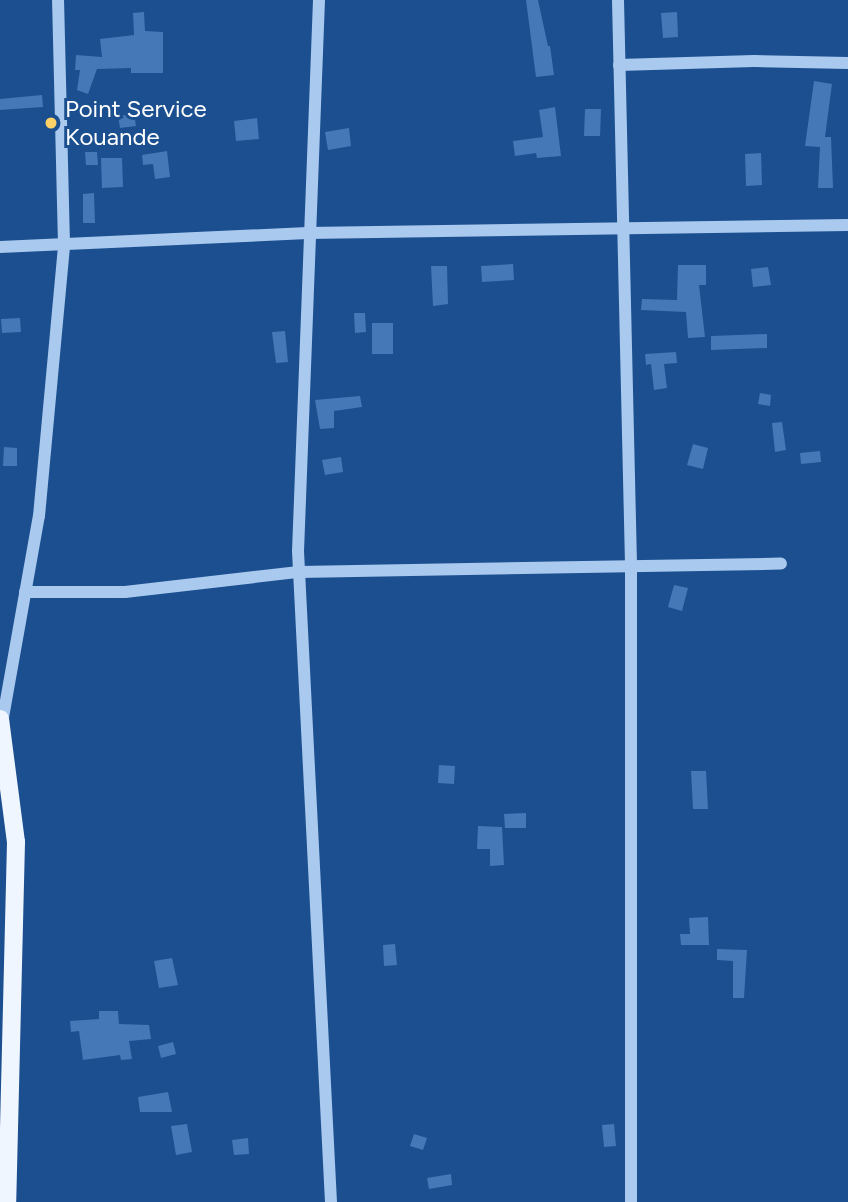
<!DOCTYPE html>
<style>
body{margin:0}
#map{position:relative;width:848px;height:1202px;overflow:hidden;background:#1b4f8f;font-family:Figtree,sans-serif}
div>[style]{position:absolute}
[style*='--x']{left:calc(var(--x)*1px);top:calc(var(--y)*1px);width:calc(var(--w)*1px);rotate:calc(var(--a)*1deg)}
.building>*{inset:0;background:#4478b7}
.minor>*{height:12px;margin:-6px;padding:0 6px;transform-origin:6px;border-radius:6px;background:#a9c9ee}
.major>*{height:18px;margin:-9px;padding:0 9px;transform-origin:9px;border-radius:9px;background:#f0f6ff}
.dots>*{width:19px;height:19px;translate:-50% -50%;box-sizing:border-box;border:4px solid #1b4f8f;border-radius:50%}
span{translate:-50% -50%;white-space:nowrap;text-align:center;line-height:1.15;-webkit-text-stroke:6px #1b4f8f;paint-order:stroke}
.poi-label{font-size:24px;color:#fff}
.left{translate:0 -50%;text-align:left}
</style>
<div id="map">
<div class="building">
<div style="clip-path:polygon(526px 0,538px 0,548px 46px,550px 46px,554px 75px,536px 77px)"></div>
<div style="clip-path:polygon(144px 12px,145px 31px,163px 32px,163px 73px,131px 73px,131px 68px,97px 69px,88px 94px,77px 90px,80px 70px,75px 70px,76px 55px,102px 57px,100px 39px,134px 35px,133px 13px)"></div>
<div style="clip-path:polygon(677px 12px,678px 37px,663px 38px,661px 13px)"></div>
<div style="clip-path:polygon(814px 81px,832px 84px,825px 137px,831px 137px,833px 188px,818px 188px,820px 147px,805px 146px)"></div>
<div style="clip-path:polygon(42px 95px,43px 107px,0 110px,0 99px)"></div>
<div style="clip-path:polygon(555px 107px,561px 156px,537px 158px,536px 153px,515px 156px,513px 141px,543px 137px,539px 110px)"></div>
<div style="clip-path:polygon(585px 109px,601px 109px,600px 136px,584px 136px)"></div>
<div style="clip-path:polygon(134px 114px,136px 126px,120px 128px,118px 116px)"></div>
<div style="clip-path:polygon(257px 118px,259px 139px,236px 141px,234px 121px)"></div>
<div style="clip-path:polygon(349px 128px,351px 146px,328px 150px,325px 132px)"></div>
<div style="clip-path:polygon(167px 151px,170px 177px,155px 179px,153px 164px,143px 165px,142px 155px)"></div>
<div style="clip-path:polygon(85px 152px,97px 152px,98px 165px,86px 165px)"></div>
<div style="clip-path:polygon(761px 153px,762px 185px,746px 186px,745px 154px)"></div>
<div style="clip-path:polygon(101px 158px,122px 158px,123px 187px,102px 188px)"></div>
<div style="clip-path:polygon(94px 193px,95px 223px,83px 223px,83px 194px)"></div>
<div style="clip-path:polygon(513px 264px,514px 280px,482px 282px,481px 266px)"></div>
<div style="clip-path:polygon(678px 265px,706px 265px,706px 285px,699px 285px,705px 337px,688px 338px,686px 312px,641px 310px,642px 299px,677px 300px)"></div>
<div style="clip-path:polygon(431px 266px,447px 266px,448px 304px,433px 306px)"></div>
<div style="clip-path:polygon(768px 267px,771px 285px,753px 287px,751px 269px)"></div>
<div style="clip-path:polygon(354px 313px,365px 313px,366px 332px,355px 333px)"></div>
<div style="clip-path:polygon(20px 318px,21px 332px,2px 333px,1px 319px)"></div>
<div style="clip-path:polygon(372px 323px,393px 323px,393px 354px,372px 354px)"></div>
<div style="clip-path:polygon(285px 331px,288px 362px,276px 363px,272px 332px)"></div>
<div style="clip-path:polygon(767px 334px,767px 348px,711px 350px,711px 336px)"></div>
<div style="clip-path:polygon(676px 352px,677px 363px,664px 364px,667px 388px,654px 390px,651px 364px,646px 365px,645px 354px)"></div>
<div style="clip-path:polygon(760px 393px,771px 395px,770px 406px,758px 404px)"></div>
<div style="clip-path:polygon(360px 396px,362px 407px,334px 411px,334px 428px,320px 429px,315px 400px)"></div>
<div style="clip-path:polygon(782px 422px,786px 450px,775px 452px,772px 423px)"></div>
<div style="clip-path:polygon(693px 444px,708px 448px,703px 469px,687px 465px)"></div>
<div style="clip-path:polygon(4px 447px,17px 448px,17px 466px,3px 466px)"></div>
<div style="clip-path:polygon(820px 451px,821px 462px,801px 464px,800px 453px)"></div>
<div style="clip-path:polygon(341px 457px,343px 472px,325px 475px,322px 460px)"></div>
<div style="clip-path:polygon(674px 585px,688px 588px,682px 611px,668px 607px)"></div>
<div style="clip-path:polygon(439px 765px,455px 766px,454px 784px,438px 783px)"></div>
<div style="clip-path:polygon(691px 771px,706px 771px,708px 809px,693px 809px)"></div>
<div style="clip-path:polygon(526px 813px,526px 828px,505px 828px,504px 814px)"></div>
<div style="clip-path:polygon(478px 826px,502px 827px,504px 865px,490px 866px,490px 849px,477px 849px)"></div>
<div style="clip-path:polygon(708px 917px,709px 945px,681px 945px,680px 934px,690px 934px,689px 918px)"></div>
<div style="clip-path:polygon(395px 944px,397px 965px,384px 966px,383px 945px)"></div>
<div style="clip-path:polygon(717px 949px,747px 950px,744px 998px,733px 998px,733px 961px,717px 960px)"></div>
<div style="clip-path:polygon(172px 958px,178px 985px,159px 988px,154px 961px)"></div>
<div style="clip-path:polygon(99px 1011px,118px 1011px,119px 1024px,149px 1025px,151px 1039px,129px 1041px,132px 1059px,121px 1060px,120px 1055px,83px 1060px,79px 1031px,71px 1032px,70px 1021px,99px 1019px)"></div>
<div style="clip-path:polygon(173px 1042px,176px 1054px,161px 1058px,158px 1046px)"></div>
<div style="clip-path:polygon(168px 1092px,172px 1112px,140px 1112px,138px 1097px)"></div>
<div style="clip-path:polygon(187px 1124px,192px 1152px,176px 1155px,171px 1126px)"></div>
<div style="clip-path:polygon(614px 1124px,616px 1146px,604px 1147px,602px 1125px)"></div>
<div style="clip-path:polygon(414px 1134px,427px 1138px,423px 1150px,410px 1146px)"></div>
<div style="clip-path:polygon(248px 1138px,249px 1154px,234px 1155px,232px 1140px)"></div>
<div style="clip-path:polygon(451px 1174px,452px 1185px,429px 1189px,427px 1178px)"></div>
</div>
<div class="minor">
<div style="--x:319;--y:0;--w:551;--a:92.18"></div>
<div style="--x:298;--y:551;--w:652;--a:87.1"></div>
<div style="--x:618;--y:0;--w:566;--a:88.68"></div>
<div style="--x:631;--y:566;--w:636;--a:90"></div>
<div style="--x:619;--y:65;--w:135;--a:-1.7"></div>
<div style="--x:754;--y:61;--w:94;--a:1.2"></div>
<div style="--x:0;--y:247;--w:308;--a:-2.6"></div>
<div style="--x:308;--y:233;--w:540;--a:-0.85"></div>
<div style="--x:25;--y:592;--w:100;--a:0"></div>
<div style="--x:125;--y:592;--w:175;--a:-6.6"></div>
<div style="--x:299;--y:572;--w:482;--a:-1"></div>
<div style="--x:2;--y:723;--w:210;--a:-79.9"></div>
<div style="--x:39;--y:516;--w:273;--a:-84.7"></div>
<div style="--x:64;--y:244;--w:244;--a:-91.4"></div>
</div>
<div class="major">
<div style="--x:0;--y:719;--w:124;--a:82.6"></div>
<div style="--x:16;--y:842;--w:360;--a:91.4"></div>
</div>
<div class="dots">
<div style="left:51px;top:123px;background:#ffd166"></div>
</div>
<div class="poi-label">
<span class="left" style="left:65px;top:123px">Point Service<br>Kouande</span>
</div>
</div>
